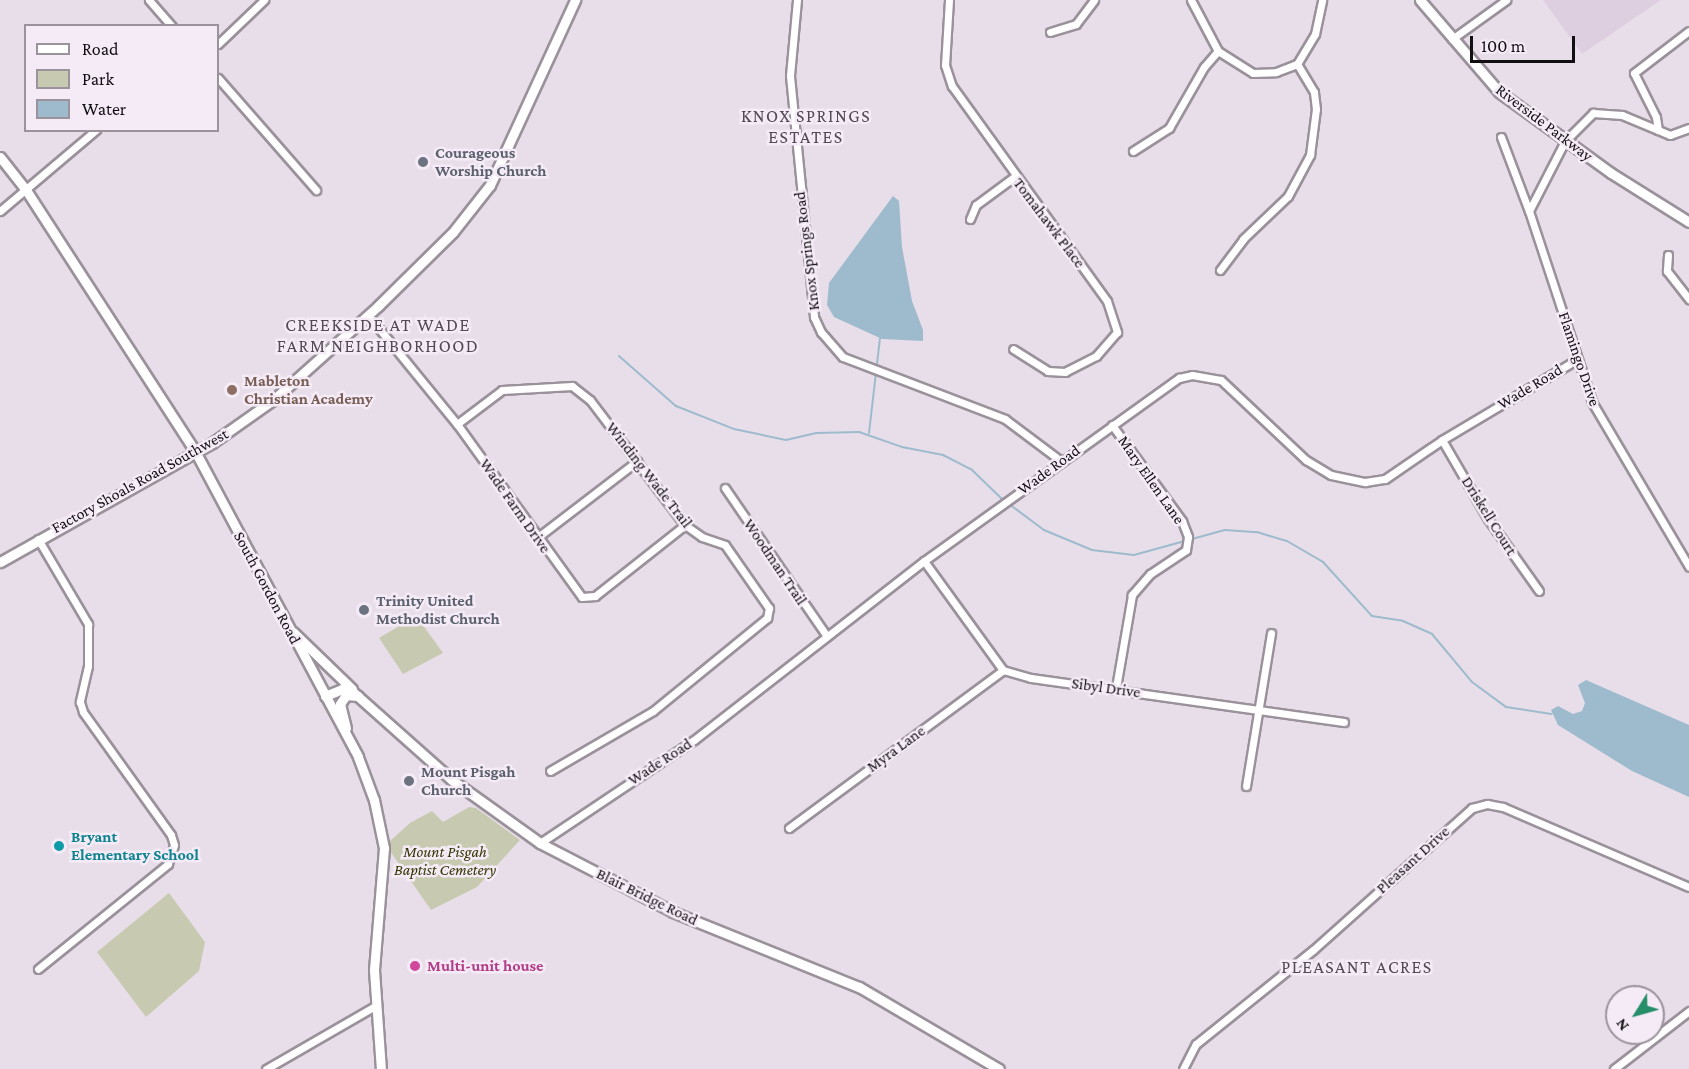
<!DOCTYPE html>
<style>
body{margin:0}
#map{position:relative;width:1689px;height:1069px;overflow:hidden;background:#e8dee9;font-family:"Crimson Pro",serif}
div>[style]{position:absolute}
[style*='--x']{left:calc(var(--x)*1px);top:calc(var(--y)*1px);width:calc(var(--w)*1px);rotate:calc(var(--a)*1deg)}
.built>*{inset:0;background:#decfe0}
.green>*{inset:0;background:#c7cab0}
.water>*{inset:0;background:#9ebbcd}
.stream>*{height:2px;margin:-1px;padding:0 1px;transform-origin:1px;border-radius:1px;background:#9ebbcd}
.roads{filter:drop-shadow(2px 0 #9a919b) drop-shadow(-2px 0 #9a919b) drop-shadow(0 2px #9a919b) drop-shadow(0 -2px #9a919b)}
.minor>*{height:7px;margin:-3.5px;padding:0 3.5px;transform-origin:3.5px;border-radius:3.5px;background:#fff}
.tertiary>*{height:9px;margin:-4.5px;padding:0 4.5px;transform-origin:4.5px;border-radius:4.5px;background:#fff}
.dots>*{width:16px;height:16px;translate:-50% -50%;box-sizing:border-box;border:3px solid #f5ebf7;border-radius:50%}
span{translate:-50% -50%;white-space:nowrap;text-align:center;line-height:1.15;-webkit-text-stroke:5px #f5ebf7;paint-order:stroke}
.street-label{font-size:16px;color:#120f13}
.worship-label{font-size:16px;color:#5b616d;font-weight:700}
.left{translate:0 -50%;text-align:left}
.education-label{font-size:16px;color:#785e54;font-weight:700}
.culture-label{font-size:16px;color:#0d838f;font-weight:700}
.park-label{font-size:16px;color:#333601;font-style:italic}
.hotel-label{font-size:16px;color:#b23c85;font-weight:700}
.neighbourhood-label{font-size:18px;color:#524a54;letter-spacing:1.5px}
.legend{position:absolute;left:24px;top:24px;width:195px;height:108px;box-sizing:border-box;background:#f5ebf7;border:2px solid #9a939c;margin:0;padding:8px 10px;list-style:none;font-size:18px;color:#120f13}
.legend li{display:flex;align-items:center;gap:12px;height:30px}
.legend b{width:30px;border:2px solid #9a939c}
.north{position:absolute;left:1605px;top:985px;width:60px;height:60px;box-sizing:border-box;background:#f5ebf7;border:2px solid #9a939c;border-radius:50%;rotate:233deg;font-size:16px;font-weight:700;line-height:24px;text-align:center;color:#120f13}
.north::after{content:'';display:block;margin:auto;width:21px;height:27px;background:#278e6a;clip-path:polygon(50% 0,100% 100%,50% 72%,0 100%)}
.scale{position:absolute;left:1470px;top:36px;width:105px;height:27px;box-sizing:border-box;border:3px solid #120f13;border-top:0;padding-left:8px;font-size:18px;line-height:21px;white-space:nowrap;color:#120f13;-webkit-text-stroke:4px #f5ebf7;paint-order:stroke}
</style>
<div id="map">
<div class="built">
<div style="clip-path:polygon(1543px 0,1661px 0,1582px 54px)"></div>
</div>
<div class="green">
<div style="clip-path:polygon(420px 621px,443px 653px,403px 674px,379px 638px,406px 622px)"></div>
<div style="clip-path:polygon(469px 807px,476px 808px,520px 840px,477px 887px,431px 910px,390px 851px,390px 841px,410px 823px,432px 811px,443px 822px)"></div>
<div style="clip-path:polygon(169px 893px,205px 942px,199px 971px,146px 1017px,97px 952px)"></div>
</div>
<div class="water">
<div style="clip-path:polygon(893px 196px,899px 201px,902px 247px,912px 301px,923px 330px,923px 341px,882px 339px,834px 317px,827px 305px,829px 283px)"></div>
<div style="clip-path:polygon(1586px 680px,1689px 725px,1689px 797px,1632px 771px,1558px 725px,1551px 710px,1558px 706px,1573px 714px,1582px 711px,1585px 703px,1578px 685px)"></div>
</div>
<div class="stream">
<div style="--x:619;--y:356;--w:76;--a:41.3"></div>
<div style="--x:676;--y:406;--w:62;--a:21.6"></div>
<div style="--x:734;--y:429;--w:53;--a:11.9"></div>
<div style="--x:786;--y:440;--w:31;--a:-13"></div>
<div style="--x:816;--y:433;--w:43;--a:-1.3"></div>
<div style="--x:859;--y:432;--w:46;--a:19.2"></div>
<div style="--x:902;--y:447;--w:42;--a:11"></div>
<div style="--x:943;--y:455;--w:31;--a:27"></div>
<div style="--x:971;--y:469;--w:42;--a:44"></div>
<div style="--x:1001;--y:498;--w:54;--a:36.7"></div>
<div style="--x:1044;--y:530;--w:52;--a:22.6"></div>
<div style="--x:1092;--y:550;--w:42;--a:6.8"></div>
<div style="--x:1134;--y:555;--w:94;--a:-15.4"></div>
<div style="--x:1225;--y:530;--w:32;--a:4"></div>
<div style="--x:1257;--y:532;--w:31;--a:17"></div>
<div style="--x:1287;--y:541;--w:42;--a:30.3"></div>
<div style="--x:1323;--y:562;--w:73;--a:47.8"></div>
<div style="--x:1372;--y:616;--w:31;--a:9"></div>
<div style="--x:1403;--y:621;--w:32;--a:24"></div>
<div style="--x:1432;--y:634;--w:62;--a:50.2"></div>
<div style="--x:1472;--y:682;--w:42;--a:36.3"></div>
<div style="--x:1506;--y:707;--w:46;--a:8.8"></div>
<div style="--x:869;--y:433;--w:96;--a:-83.4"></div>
</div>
<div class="roads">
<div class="minor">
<div style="--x:149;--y:0;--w:35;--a:49"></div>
<div style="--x:797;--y:0;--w:76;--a:95.3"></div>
<div style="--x:790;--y:76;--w:242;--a:84.3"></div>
<div style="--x:814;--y:317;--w:17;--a:65"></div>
<div style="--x:821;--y:332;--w:33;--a:49"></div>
<div style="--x:843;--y:357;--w:173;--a:20.9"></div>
<div style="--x:1005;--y:419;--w:70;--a:36.9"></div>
<div style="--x:949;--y:0;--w:65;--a:93.5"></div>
<div style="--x:945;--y:65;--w:22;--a:72"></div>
<div style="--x:952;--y:86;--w:265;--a:54.2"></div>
<div style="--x:1107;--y:301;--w:33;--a:72"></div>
<div style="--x:1117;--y:332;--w:32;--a:131"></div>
<div style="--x:1096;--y:356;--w:35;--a:153"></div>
<div style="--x:1065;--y:372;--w:17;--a:-177"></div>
<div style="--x:1048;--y:371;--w:41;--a:-147.8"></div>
<div style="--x:1191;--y:0;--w:58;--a:62.1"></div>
<div style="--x:1218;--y:51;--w:41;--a:32.2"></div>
<div style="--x:1253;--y:73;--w:23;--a:-2"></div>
<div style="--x:1276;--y:72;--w:22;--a:-21"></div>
<div style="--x:1297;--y:64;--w:35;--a:-59"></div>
<div style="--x:1315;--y:34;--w:35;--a:-78"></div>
<div style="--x:1050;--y:32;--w:27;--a:-17"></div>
<div style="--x:1076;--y:24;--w:30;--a:-53"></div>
<div style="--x:1452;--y:39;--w:67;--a:-35.8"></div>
<div style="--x:218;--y:44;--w:64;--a:-43.7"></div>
<div style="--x:218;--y:78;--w:149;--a:48.8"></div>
<div style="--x:1658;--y:130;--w:13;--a:-99"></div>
<div style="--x:1656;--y:117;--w:49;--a:-116.6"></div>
<div style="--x:1634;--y:73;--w:69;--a:-37.4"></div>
<div style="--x:1501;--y:137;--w:79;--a:69.3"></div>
<div style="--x:1529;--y:211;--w:201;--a:71.7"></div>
<div style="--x:1592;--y:402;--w:191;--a:59.5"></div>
<div style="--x:1133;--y:151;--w:43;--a:-32.6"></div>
<div style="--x:1169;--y:128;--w:70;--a:-60.2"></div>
<div style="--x:1204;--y:67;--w:21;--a:-49"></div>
<div style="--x:0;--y:211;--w:126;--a:-40.2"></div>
<div style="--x:1529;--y:211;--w:79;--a:-62.8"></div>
<div style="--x:1565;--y:141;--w:40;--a:-45"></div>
<div style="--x:1593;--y:113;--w:29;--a:4"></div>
<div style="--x:1622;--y:115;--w:52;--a:22.6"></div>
<div style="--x:1670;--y:135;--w:20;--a:-20"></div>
<div style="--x:970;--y:219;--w:15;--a:-67"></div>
<div style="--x:976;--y:205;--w:47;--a:-36.4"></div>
<div style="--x:1668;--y:255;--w:16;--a:94"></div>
<div style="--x:1667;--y:271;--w:36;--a:52"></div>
<div style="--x:1220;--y:270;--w:39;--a:-53"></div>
<div style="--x:1243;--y:239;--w:62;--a:-43.7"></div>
<div style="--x:1288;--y:196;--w:47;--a:-61.8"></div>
<div style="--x:1310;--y:155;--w:46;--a:-82.6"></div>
<div style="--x:1316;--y:109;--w:17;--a:-97"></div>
<div style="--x:1314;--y:92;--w:33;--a:-121"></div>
<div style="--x:368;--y:315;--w:141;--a:50.8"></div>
<div style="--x:457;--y:424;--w:213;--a:54.2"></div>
<div style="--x:582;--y:597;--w:13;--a:-4"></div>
<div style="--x:595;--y:596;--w:115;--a:-38.3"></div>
<div style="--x:457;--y:424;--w:56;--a:-37.1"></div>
<div style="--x:502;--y:390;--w:70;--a:-3.3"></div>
<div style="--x:572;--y:386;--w:23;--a:38"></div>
<div style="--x:590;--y:400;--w:157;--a:52.8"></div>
<div style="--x:685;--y:525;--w:21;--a:35"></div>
<div style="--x:702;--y:537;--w:24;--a:19"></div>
<div style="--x:725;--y:545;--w:77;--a:55.1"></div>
<div style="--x:769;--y:608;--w:10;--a:101"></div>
<div style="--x:767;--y:618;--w:147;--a:140.8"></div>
<div style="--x:653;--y:711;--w:119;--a:149.8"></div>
<div style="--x:1112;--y:425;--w:119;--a:53.9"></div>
<div style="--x:1182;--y:521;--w:17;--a:69"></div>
<div style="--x:1188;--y:537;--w:13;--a:99"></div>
<div style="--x:1186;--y:550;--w:43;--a:146.3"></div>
<div style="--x:1150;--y:574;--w:28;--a:131"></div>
<div style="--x:1132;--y:595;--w:94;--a:99.8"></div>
<div style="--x:1442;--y:440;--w:91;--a:59.8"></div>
<div style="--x:1488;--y:519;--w:88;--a:54.7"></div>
<div style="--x:725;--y:488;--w:178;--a:55.5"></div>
<div style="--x:538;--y:537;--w:125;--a:-37.5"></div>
<div style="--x:38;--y:539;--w:99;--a:59.5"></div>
<div style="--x:88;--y:624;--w:42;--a:90"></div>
<div style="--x:88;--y:666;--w:37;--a:103"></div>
<div style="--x:80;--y:702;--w:10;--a:73"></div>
<div style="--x:83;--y:712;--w:151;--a:54.4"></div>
<div style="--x:171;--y:835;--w:10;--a:73"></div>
<div style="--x:174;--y:845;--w:20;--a:108"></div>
<div style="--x:168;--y:864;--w:167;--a:141.1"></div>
<div style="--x:924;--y:561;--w:135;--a:54.1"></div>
<div style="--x:1003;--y:670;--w:29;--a:16"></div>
<div style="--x:1031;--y:678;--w:316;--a:8"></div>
<div style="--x:1246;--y:786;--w:155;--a:-80.7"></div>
<div style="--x:789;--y:828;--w:266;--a:-36.4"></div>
<div style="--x:540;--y:843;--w:185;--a:-33.8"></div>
<div style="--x:694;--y:740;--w:291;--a:-37.9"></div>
<div style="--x:924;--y:561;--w:314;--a:-35.7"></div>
<div style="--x:1179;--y:378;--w:13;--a:-13"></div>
<div style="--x:1192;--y:375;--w:29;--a:10"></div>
<div style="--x:1221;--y:380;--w:117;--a:43.3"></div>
<div style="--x:1306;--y:460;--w:29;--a:31"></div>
<div style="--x:1331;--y:475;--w:35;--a:12"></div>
<div style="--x:1365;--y:482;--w:20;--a:-9"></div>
<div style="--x:1385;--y:479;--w:69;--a:-34.4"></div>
<div style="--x:1442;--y:440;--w:158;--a:-30.8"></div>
<div style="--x:266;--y:1069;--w:126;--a:-30"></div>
<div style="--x:1183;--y:1069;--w:28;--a:-63"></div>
<div style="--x:1196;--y:1044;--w:150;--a:-38.8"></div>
<div style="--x:1313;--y:950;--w:213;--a:-41.8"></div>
<div style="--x:1472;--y:808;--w:16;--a:-15"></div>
<div style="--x:1487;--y:804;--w:16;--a:11"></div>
<div style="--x:1503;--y:807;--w:202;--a:23.3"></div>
<div style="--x:1614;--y:1069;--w:95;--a:-37.7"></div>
</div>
<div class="tertiary">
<div style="--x:1420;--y:0;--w:121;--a:49.3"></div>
<div style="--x:1499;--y:92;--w:138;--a:35.9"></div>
<div style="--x:1611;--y:173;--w:92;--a:32.1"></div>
<div style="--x:0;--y:157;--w:42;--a:51.8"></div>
<div style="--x:26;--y:190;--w:313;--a:57.1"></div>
<div style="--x:196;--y:453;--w:344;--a:61.9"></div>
<div style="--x:358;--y:757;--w:46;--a:69.6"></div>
<div style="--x:374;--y:800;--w:49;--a:78.2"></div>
<div style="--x:384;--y:848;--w:122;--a:94.7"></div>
<div style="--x:374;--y:970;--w:99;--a:86"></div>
<div style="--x:0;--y:562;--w:243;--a:-29.3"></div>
<div style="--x:212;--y:443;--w:75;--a:-35.2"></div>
<div style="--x:273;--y:400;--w:141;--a:-41.8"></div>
<div style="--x:378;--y:306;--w:105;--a:-44.6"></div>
<div style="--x:453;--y:232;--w:60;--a:-51.8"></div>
<div style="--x:490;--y:185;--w:204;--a:-65.3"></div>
<div style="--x:293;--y:632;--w:82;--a:44"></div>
<div style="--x:325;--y:696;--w:18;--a:-22"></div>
<div style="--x:342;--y:689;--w:10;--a:11"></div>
<div style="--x:352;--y:691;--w:134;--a:41.7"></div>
<div style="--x:452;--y:780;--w:108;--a:35.6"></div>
<div style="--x:540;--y:843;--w:150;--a:27.4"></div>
<div style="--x:673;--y:912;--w:201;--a:22"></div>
<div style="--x:859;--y:987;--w:162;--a:30.4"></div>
<div style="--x:346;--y:728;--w:25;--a:-104"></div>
<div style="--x:340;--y:704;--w:11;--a:-56"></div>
<div style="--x:346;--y:695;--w:12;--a:5"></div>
</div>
</div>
<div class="dots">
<div style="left:423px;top:162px;background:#6b7280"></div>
<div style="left:232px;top:390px;background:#8d6e63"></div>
<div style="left:364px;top:610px;background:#6b7280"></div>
<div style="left:409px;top:781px;background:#6b7280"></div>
<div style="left:59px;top:846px;background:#0f9aa8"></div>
<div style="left:415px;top:966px;background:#d1479c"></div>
</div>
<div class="street-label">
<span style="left:1544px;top:123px;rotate:37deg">Riverside Parkway</span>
<span style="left:1049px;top:223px;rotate:53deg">Tomahawk Place</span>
<span style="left:807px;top:251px;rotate:-97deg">Knox Springs Road</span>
<span style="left:1579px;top:359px;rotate:71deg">Flamingo Drive</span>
<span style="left:1530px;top:387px;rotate:-31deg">Wade Road</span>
<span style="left:1049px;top:470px;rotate:-36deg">Wade Road</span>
<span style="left:649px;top:475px;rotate:52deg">Winding Wade Trail</span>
<span style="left:1151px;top:480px;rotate:55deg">Mary Ellen Lane</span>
<span style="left:140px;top:481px;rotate:-29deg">Factory Shoals Road Southwest</span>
<span style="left:515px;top:506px;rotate:55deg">Wade Farm Drive</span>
<span style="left:1489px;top:516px;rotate:58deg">Driskell Court</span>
<span style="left:775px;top:562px;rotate:56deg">Woodman Trail</span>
<span style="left:267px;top:588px;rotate:62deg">South Gordon Road</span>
<span style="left:1106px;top:688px;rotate:8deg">Sibyl Drive</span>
<span style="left:896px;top:749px;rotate:-36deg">Myra Lane</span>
<span style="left:660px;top:762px;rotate:-33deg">Wade Road</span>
<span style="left:1413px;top:860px;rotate:-42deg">Pleasant Drive</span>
<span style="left:647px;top:897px;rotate:26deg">Blair Bridge Road</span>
</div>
<div class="worship-label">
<span class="left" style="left:435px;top:162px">Courageous<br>Worship Church</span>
<span class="left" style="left:376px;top:610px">Trinity United<br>Methodist Church</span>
<span class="left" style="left:421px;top:781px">Mount Pisgah<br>Church</span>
</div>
<div class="education-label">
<span class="left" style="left:244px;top:390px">Mableton<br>Christian Academy</span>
</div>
<div class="culture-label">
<span class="left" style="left:71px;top:846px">Bryant<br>Elementary School</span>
</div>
<div class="park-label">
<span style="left:445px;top:861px">Mount Pisgah<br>Baptist Cemetery</span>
</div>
<div class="hotel-label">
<span class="left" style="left:427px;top:966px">Multi-unit house</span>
</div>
<div class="neighbourhood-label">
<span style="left:806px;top:127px">KNOX SPRINGS<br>ESTATES</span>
<span style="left:378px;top:336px">CREEKSIDE AT WADE<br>FARM NEIGHBORHOOD</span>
<span style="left:1357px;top:967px">PLEASANT ACRES</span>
</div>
<ul class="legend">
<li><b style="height:8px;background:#fff"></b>Road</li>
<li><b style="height:16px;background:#c7cab0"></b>Park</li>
<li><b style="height:16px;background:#9ebbcd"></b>Water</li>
</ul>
<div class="north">N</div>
<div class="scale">100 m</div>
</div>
